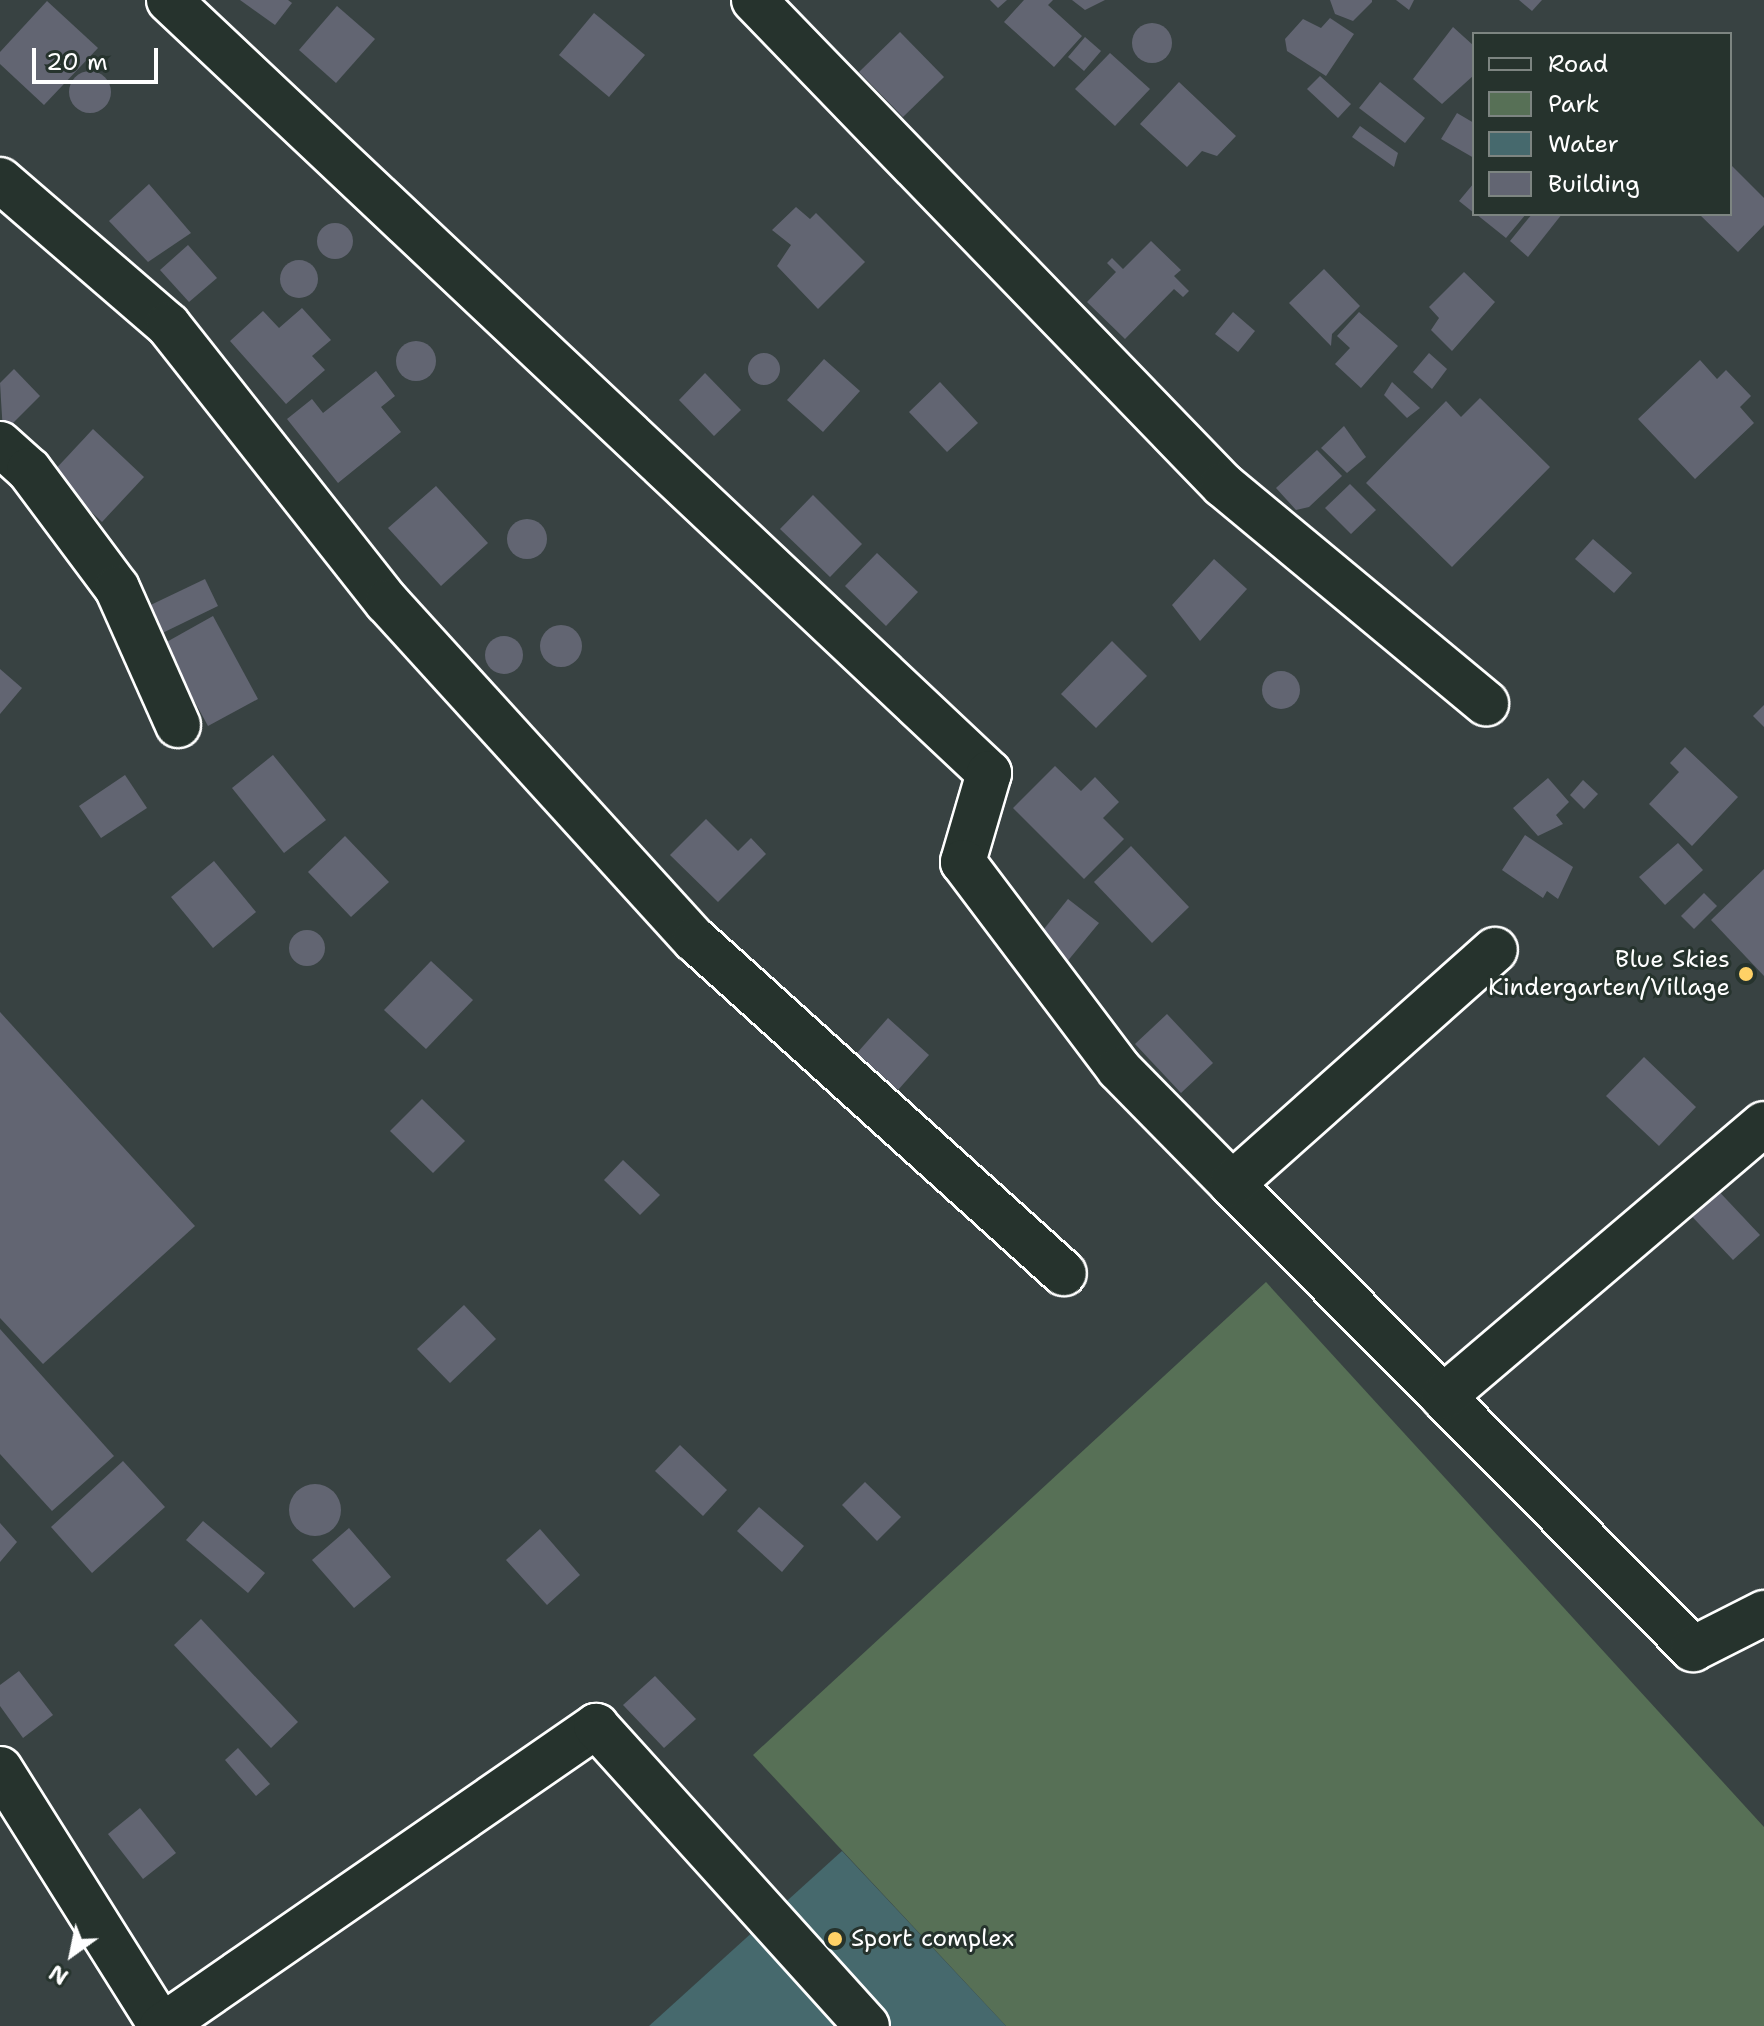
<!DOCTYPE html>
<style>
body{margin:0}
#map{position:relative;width:1764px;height:2026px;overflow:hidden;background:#384242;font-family:"Shantell Sans",sans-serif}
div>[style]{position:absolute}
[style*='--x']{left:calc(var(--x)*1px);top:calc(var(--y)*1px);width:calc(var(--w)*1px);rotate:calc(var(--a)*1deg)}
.green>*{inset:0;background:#577056}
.water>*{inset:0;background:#46696d}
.building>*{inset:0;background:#626572}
.round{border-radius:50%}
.roads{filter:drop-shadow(2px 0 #fff) drop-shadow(-2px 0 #fff) drop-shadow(0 2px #fff) drop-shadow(0 -2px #fff)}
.minor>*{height:44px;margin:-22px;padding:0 22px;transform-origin:22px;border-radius:22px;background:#26332d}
.dots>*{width:22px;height:22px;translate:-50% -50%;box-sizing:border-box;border:4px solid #26332d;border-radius:50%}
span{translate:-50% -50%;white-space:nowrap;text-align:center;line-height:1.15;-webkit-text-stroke:6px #26332d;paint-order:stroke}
.poi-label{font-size:24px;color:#fff}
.right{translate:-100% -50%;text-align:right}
.left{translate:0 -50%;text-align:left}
.legend{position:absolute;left:1472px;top:32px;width:260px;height:184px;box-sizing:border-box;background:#26332d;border:2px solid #7d8581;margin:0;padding:10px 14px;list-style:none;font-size:24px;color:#fff}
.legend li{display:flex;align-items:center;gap:16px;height:40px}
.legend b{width:40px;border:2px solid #7d8581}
.north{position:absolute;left:32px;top:1914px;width:80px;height:80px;-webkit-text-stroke:6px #26332d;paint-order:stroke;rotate:213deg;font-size:22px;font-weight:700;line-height:32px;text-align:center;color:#fff}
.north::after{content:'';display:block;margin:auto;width:28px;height:36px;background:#fff;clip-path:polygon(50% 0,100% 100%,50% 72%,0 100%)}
.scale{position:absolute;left:32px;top:48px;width:126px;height:36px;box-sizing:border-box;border:4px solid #fff;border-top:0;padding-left:10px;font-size:24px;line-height:28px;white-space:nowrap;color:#fff;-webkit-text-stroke:6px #26332d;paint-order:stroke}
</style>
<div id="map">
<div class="green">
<div style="clip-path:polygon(1266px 1282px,1764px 1827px,1764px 2026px,1006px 2026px,753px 1755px)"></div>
</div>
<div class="water">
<div style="clip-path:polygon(842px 1851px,1006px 2026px,649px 2026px)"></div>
</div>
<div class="building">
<div style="clip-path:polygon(240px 0,288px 0,292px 3px,275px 25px)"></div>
<div style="clip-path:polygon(990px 0,1007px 0,998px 8px)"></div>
<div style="clip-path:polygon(1024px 0,1053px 0,1048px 5px,1082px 36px,1054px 67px,1004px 22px)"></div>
<div style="clip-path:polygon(1072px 0,1105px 0,1085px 10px)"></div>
<div style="clip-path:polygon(1330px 0,1372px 0,1372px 2px,1353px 21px,1335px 14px)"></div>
<div style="clip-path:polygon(1396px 0,1414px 0,1409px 10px)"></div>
<div style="clip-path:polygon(1519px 0,1542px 0,1532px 11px)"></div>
<div style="clip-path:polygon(47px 1px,98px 48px,44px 105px,0 64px,0 52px)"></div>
<div style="clip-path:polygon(337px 6px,375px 39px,336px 83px,299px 50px)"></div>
<div style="clip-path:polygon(594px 13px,645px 55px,609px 97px,559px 55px)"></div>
<div style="clip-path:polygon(1330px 18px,1354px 34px,1326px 76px,1287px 51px,1285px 39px,1303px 19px,1321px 28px)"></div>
<div class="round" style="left:1132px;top:23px;width:40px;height:40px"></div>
<div style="clip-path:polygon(1453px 27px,1474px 46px,1474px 75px,1442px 104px,1413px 79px)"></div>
<div style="clip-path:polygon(900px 32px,944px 77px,903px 117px,859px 72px)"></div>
<div style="clip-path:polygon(1085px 37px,1101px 51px,1084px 71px,1068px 57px)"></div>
<div style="clip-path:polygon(1110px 53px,1150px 89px,1115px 126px,1075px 89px)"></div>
<div class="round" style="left:69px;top:71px;width:42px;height:42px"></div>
<div style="clip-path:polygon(1320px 76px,1351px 104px,1338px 118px,1307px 89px)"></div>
<div style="clip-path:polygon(1179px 82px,1236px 136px,1217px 156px,1202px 151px,1187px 167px,1140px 124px)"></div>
<div style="clip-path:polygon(1380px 82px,1425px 118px,1405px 143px,1359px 108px)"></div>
<div style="clip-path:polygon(1457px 113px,1474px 123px,1474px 158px,1441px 139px)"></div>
<div style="clip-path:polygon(1360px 126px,1398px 153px,1394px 167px,1352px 137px)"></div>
<div style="clip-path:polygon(1730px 164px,1764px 198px,1764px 225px,1738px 252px,1699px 214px,1730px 214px)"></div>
<div style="clip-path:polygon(1474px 183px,1474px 213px,1459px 201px)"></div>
<div style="clip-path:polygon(149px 184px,191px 233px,148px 262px,109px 221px)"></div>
<div style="clip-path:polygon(796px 207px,810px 219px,816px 213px,865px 262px,818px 309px,777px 266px,791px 245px,772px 230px)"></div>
<div style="clip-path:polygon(1476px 214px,1526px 214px,1506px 238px)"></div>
<div style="clip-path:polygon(1532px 214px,1562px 214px,1528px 257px,1510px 241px)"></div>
<div class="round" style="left:317px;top:223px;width:36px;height:36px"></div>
<div style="clip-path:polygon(1151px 241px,1181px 270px,1174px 276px,1189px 291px,1183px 297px,1174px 289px,1125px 339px,1087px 302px,1116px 272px,1107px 263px,1112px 258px,1123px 269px)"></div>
<div style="clip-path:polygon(188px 245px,217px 278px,189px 302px,160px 270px)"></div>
<div class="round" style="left:280px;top:260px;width:38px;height:38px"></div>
<div style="clip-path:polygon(1324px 269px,1360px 306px,1332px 334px,1331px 346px,1289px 303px)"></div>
<div style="clip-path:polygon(1464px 272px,1495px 302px,1452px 351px,1431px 330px,1439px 318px,1429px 307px)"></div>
<div style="clip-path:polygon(302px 308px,331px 340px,312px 356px,325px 370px,286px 404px,230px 341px,263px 311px,279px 328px)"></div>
<div style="clip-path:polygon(1233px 312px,1255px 331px,1238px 352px,1215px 334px)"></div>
<div style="clip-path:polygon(1359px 312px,1398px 346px,1361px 388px,1335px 364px,1350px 348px,1337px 336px)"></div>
<div class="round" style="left:396px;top:341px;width:40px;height:40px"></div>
<div class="round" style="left:748px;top:353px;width:32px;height:32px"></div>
<div style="clip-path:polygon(1429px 353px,1447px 369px,1432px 389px,1413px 372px)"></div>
<div style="clip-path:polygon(824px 359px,860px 391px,823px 432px,787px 400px)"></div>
<div style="clip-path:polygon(1700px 360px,1717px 379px,1726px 370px,1751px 396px,1740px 407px,1754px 423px,1695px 479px,1638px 419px)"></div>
<div style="clip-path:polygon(14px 369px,40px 396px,3px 433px,0 383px)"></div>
<div style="clip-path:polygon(376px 371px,395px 396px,381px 407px,401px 432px,338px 483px,287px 419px,312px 399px,323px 413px)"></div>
<div style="clip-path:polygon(705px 373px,741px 410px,714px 436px,679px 400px)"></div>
<div style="clip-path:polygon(940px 382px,978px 423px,947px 452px,909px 412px)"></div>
<div style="clip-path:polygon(1392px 382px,1420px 408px,1407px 418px,1384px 395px)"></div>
<div style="clip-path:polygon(1480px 398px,1550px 467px,1452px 567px,1366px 483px,1446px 401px,1461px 417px)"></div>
<div style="clip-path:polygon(1344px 426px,1366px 457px,1347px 473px,1321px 448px)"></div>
<div style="clip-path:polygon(93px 429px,144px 477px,102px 522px,51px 474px)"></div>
<div style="clip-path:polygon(1317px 450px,1342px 476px,1309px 507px,1296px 510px,1276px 488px)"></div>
<div style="clip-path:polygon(1350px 484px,1376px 510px,1351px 534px,1325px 508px)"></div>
<div style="clip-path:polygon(436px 486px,488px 543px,441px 586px,388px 528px)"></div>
<div style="clip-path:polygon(813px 495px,862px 544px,830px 577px,780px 529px)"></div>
<div class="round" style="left:507px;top:519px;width:40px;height:40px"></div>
<div style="clip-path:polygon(1593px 539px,1632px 573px,1614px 593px,1575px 559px)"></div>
<div style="clip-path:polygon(877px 553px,918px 592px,886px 626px,845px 586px)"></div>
<div style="clip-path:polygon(1214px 559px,1247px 589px,1200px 641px,1172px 605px)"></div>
<div style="clip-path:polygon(205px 579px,218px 606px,150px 639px,138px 611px)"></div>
<div style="clip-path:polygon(213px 616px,258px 699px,208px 726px,163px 644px)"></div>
<div class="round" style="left:540px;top:625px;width:42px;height:42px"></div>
<div class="round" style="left:485px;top:636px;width:38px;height:38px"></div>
<div style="clip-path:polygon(1112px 641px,1147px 676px,1096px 728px,1061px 694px)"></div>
<div style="clip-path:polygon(0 669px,22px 688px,0 714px)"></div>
<div class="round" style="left:1262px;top:671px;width:38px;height:38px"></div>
<div style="clip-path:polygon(1764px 705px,1764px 727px,1753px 716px)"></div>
<div style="clip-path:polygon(1685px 747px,1738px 797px,1692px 846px,1649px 804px,1679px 772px,1670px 763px)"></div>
<div style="clip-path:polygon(273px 755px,326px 820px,284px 853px,232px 788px)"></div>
<div style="clip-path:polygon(1055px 766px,1081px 791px,1095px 777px,1119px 802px,1103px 818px,1124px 839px,1084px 879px,1013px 808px)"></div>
<div style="clip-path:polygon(125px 775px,147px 808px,101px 838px,79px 806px)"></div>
<div style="clip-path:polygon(1548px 778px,1569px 802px,1556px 815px,1563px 824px,1538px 836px,1513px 808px)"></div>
<div style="clip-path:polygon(1583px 780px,1598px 794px,1584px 809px,1570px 795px)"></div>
<div style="clip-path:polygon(706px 819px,738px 851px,751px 838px,766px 854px,718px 902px,670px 855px)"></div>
<div style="clip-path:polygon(1525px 835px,1573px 867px,1558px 899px,1547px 891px,1543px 898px,1502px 870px)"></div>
<div style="clip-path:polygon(345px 836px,389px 882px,351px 917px,308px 872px)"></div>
<div style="clip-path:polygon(1678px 843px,1703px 870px,1665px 905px,1639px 877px)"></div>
<div style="clip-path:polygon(1131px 846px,1189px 907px,1152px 943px,1094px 882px)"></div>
<div style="clip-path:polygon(214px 861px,256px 912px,213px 948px,171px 897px)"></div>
<div style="clip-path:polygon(1764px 869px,1764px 976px,1711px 920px)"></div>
<div style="clip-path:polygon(1704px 893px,1717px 906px,1694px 929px,1681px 916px)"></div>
<div style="clip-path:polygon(1068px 899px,1099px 923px,1066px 963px,1036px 939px)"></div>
<div class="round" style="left:289px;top:930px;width:36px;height:36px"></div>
<div style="clip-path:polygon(431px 961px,473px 1000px,426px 1049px,384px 1010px)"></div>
<div style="clip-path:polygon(0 1012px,195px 1226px,43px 1364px,0 1318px)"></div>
<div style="clip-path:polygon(1167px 1014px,1213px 1063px,1181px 1093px,1135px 1044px)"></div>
<div style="clip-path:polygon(888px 1018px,929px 1055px,898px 1090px,857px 1053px)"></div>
<div style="clip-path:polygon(1644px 1057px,1696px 1107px,1659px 1146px,1606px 1096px)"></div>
<div style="clip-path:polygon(422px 1099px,465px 1141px,433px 1173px,390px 1131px)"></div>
<div style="clip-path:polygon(623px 1160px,660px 1195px,640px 1215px,604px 1180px)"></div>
<div style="clip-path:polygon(1711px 1183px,1760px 1235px,1733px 1260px,1684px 1208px)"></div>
<div style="clip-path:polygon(464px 1305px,496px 1339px,450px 1383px,417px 1349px)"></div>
<div style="clip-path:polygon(0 1329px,114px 1456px,52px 1511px,0 1454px)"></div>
<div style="clip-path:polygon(680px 1445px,727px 1490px,703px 1516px,655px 1471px)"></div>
<div style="clip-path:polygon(123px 1461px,165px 1507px,92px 1573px,51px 1527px)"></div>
<div style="clip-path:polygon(865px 1482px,901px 1517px,877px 1541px,842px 1505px)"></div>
<div class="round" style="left:289px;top:1484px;width:52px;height:52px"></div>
<div style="clip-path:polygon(759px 1507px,804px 1546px,782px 1572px,737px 1531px)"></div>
<div style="clip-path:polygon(203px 1521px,265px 1573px,248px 1593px,186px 1540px)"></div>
<div style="clip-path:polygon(0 1523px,17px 1542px,0 1562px)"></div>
<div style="clip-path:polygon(349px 1528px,391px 1577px,354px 1608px,312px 1560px)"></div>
<div style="clip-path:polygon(540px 1529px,580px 1575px,547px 1605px,506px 1560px)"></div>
<div style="clip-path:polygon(201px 1619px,298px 1722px,271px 1748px,174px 1645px)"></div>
<div style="clip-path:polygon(19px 1671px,53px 1715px,23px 1738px,0 1706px,0 1685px)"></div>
<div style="clip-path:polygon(655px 1676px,696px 1719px,664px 1748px,623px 1705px)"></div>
<div style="clip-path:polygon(238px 1748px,270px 1784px,256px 1796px,225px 1760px)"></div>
<div style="clip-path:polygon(140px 1808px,176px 1853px,143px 1879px,108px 1834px)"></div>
</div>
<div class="roads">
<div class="minor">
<div style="--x:169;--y:0;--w:1127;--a:43.31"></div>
<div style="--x:989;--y:773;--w:93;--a:106.3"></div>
<div style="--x:963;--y:862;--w:259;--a:53"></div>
<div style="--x:1119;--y:1069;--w:161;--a:45.5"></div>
<div style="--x:1232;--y:1184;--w:655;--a:45.25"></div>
<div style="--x:1693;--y:1649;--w:80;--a:-26.9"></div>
<div style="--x:754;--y:0;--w:675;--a:45.96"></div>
<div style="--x:1223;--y:485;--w:342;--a:39.7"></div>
<div style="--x:0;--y:180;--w:222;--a:40.8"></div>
<div style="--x:168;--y:325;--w:353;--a:51.7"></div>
<div style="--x:387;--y:602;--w:457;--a:47.7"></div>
<div style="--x:695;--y:940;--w:497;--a:42.1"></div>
<div style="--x:0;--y:444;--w:39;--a:42"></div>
<div style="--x:29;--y:470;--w:147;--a:53.3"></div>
<div style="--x:117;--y:588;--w:150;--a:66"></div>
<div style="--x:1232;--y:1184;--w:352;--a:-41.7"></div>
<div style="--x:1443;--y:1397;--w:421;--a:-40.4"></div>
<div style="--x:0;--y:1769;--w:303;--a:57.9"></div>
<div style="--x:162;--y:2026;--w:528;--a:-34.65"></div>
<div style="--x:596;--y:1726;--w:404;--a:47.9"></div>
</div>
</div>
<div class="dots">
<div style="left:1746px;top:974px;background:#ffd166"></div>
<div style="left:835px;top:1939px;background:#ffd166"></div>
</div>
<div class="poi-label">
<span class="right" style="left:1730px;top:974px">Blue Skies<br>Kindergarten/Village</span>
<span class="left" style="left:851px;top:1939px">Sport complex</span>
</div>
<ul class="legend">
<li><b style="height:10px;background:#26332d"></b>Road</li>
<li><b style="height:22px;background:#577056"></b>Park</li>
<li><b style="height:22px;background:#46696d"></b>Water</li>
<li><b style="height:22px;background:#626572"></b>Building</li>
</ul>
<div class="north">N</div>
<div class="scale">20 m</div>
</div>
